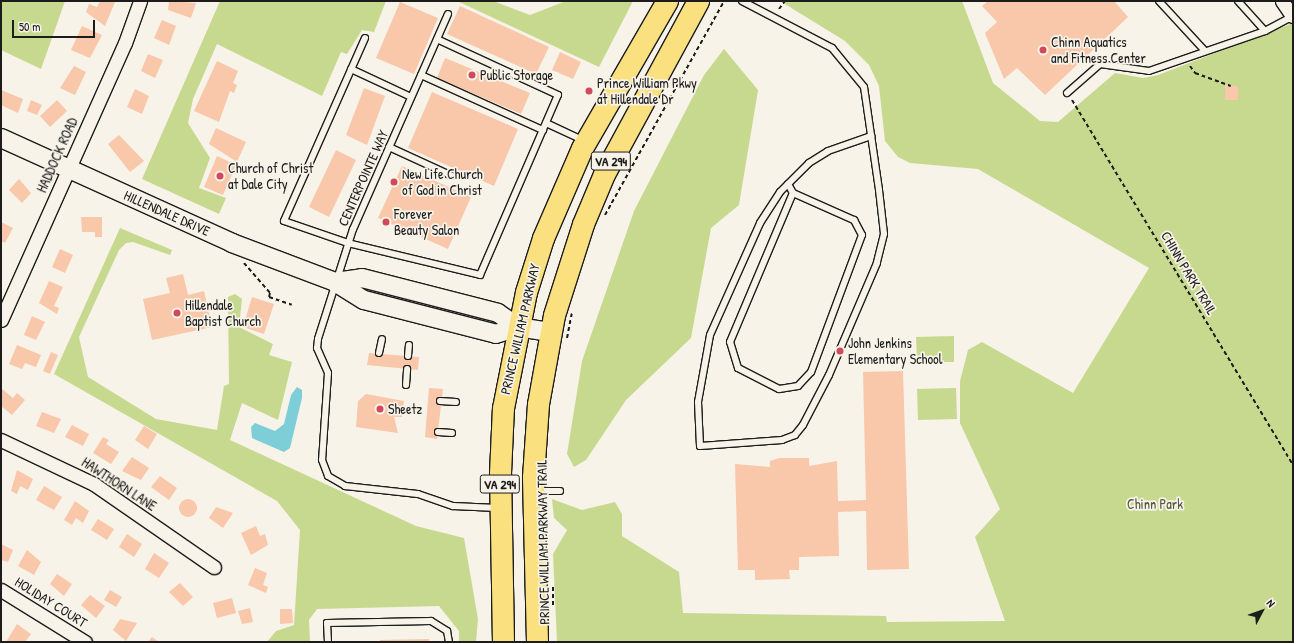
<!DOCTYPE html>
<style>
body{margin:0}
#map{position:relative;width:1294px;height:643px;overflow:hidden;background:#f7f3e8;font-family:"Patrick Hand",sans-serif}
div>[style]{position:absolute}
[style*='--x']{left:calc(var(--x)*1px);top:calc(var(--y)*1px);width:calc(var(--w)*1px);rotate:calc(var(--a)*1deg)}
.green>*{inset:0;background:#c7d98e}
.water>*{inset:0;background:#7eced9}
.building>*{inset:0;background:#f9c7aa}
.round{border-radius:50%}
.path>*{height:2px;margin-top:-1px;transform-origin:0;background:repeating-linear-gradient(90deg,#1c1c1c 0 4px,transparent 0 7px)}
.roads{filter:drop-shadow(1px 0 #1c1c1c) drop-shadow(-1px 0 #1c1c1c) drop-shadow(0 1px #1c1c1c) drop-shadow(0 -1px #1c1c1c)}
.service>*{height:6px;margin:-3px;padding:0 3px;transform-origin:3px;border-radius:3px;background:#f7f3e8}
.minor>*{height:13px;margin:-6.5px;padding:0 6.5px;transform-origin:6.5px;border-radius:6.5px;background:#f7f3e8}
.secondary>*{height:18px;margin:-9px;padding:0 9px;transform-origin:9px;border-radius:9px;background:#f7f3e8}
.trunk>*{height:21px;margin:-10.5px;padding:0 10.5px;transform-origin:10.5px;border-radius:10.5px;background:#fbe080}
.dots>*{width:11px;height:11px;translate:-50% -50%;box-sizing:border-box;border:2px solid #f7f3e8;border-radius:50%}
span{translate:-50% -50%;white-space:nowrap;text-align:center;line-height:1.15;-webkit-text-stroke:3.5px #f7f3e8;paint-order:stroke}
.shield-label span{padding:1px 3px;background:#f7f3e8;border:1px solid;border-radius:3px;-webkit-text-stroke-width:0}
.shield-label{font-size:13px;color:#1c1c1c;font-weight:700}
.poi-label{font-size:14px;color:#1c1c1c}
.left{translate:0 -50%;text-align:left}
.street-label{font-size:14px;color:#1c1c1c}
.park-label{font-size:14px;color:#4f553e}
.frame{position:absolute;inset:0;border:2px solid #1c1c1c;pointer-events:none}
.north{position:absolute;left:1242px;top:591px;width:40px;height:40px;-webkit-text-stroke:3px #f7f3e8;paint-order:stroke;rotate:49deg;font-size:11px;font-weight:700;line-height:16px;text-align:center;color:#1c1c1c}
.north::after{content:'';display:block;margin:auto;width:14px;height:18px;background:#1c1c1c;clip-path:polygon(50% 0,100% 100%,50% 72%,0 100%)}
.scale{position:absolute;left:12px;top:20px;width:83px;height:18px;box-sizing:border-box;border:2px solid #1c1c1c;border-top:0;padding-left:5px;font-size:12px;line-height:14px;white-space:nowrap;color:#1c1c1c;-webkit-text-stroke:3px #f7f3e8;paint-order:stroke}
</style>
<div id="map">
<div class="green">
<div style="clip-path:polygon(1px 1px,65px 1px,41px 69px,1px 50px)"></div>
<div style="clip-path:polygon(220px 1px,386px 1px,374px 32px,362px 30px,347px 54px,341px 52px,322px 96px,217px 44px,193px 99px,188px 123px,210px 158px,199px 188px,226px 198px,219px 214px,142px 179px)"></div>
<div style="clip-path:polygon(457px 1px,493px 1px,530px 15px,566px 1px,633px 1px,599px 67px)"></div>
<div style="clip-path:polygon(780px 1px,962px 1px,993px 83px,1040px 121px,1058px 122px,1115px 73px,1143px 78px,1158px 75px,1293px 23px,1293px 642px,557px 642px,553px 554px,567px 530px,554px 518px,552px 499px,582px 510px,615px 502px,622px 514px,622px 536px,679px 572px,683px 613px,886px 616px,887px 622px,1005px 621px,975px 537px,1000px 509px,960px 423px,960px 381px,968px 350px,982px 342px,1073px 393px,1149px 268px,978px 169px,910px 163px,898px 157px,885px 141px,879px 86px,869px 65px,845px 41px)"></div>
<div style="clip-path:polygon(724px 49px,758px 90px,739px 205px,711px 228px,691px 338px,626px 400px,586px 460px,574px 467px,567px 454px,582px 361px,634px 211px,704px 75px)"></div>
<div style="clip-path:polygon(120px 228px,172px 250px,170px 255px,133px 242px,126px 243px,119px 250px,79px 337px,88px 377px,156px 419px,217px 430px,224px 386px,229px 384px,228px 297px,235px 294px,242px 299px,239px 327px,273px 344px,269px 355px,292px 362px,278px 420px,242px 403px,230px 440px,416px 526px,464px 538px,478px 619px,476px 642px,459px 642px,459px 631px,439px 606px,317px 609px,309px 620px,310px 642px,267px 642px,276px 631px,294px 625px,300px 530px,277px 501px,54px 374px)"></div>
<div style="clip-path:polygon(954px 336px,954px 362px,917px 362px,916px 337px)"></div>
<div style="clip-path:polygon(956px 388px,957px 419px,918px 420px,917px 389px)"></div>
</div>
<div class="water">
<div style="clip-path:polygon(297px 387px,302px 390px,302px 398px,290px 448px,284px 452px,252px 438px,251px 427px,255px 423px,275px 431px,284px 424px,291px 395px)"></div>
</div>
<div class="building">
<div style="clip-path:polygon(100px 1px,115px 2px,105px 26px,86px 12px,89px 4px,97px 7px)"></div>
<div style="clip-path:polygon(169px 1px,196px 3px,191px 18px,168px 10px)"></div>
<div style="clip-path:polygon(988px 1px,1114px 1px,1128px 17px,1045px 95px,1017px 68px,1004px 79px,985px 33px,997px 22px,982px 6px)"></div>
<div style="clip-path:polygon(400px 2px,438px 18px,414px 74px,376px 58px)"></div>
<div style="clip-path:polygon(460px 6px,549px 47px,536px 74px,447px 34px)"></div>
<div style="clip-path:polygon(162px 20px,176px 26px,169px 45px,154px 38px)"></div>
<div style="clip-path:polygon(82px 26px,102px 35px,90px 58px,71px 50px)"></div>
<div style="clip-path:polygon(560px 52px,581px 62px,573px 79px,552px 70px)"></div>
<div style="clip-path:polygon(148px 54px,163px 60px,155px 78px,141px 71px)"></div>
<div style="clip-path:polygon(445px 58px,530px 93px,521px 114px,437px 78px)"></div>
<div style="clip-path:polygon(217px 61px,238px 71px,233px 83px,237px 85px,234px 93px,230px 91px,219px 122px,194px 111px)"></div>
<div style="clip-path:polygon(74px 66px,86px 72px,75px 95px,60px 88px)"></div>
<div style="clip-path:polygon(1225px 85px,1238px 86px,1238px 100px,1225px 100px)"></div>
<div style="clip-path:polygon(364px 88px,385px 96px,367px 145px,346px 135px)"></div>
<div style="clip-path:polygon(135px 89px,149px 96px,142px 114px,127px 107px)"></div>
<div style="clip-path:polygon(1px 90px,23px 99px,18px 113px,1px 105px)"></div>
<div style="clip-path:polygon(432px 92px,518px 129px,494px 186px,408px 148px)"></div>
<div style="clip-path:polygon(31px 100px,42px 105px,37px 115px,27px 111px)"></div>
<div style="clip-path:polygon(57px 100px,67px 111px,50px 127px,40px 116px)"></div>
<div style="clip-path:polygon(216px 128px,246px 142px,237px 162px,209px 144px)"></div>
<div style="clip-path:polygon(119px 135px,144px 161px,130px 172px,108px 144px)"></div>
<div style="clip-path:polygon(336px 150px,356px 160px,329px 217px,309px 207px)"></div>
<div style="clip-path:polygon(217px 156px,236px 165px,223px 195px,204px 187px)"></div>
<div style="clip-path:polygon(402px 166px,471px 197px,448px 249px,378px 218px)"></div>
<div style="clip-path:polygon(19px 179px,31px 193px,22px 203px,9px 190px)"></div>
<div style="clip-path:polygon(81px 217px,102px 217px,102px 237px,95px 237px,95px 232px,82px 232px)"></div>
<div style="clip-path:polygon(1px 222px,13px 228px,5px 243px,1px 241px)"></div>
<div style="clip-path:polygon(60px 249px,73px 255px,65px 273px,52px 267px)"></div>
<div style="clip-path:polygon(183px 274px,188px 295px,204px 291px,212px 327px,152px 340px,143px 299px,170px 293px,166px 278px)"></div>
<div style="clip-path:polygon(49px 281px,63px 287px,54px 306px,59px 308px,57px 314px,39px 303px)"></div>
<div style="clip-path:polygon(252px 297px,274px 304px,264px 334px,243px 327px)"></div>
<div style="clip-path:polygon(32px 316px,45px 322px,36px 340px,24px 335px)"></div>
<div style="clip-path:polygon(17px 345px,41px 355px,36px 367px,25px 363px,22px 369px,9px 364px)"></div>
<div style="clip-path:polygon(51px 352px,58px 355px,50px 374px,43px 371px)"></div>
<div style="clip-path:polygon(369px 353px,419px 357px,418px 370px,367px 365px)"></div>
<div style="clip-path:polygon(903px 371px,909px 569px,867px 570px,866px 511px,838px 512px,839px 556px,799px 557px,799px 570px,789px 570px,790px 579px,755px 580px,755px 570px,738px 570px,735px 464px,770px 467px,770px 461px,779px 458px,809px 458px,809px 466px,837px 461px,838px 501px,866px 500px,863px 372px)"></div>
<div style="clip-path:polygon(1px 388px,13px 398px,17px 393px,25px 400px,12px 415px,1px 406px)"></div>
<div style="clip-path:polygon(429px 388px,443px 389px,437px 439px,425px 437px)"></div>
<div style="clip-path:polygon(366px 394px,404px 401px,402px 417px,394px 417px,398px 433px,356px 427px,358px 401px)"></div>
<div style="clip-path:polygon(42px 412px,61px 419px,54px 433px,36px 426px)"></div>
<div style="clip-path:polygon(72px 425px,89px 434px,83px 446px,65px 437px)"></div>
<div style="clip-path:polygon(144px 426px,157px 434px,148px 449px,135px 440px)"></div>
<div style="clip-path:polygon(103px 437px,109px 440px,106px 444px,119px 452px,111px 464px,93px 453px)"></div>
<div style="clip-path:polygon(132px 457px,149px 468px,141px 480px,122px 471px)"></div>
<div style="clip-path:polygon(17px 470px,33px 479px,28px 490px,20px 486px,17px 494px,11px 491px)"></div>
<div style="clip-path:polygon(160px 476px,177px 488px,169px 500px,151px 487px)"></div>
<div style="clip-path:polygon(44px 486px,62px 497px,54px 510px,36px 500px)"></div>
<div class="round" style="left:179px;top:499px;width:18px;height:18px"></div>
<div style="clip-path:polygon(75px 501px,89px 511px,83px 523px,76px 518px,72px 525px,64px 520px)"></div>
<div style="clip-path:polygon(216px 507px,233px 513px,223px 528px,209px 518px)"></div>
<div style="clip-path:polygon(98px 519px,114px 529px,107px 540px,91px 530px)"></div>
<div style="clip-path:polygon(256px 526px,260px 536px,265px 534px,268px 545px,251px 555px,241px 533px)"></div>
<div style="clip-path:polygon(127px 534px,142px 544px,134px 557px,119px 547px)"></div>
<div style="clip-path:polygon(1px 544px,13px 550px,8px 562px,1px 560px)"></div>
<div style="clip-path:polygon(27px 550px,41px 562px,34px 575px,18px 566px)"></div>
<div style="clip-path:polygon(154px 553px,169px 563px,159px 578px,145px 569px)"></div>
<div style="clip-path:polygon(255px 568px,267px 573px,263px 585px,268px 587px,266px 593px,248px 585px)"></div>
<div style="clip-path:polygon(57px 574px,72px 584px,64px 596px,50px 584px)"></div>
<div style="clip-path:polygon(180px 583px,193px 597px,183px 606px,169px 592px)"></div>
<div style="clip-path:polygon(110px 590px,122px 597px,116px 607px,104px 600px)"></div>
<div style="clip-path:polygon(90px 595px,105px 606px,96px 618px,81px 605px)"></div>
<div style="clip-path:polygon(232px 598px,236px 613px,217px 618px,213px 603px)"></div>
<div style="clip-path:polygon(250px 608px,253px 622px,242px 624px,238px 611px)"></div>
<div style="clip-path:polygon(280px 609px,292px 609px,293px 623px,280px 624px)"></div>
<div style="clip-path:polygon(120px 619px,137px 623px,126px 641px,113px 630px)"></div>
<div style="clip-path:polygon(17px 624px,31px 634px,25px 642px,6px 642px)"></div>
<div style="clip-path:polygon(152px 637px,159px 642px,148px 642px)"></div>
<div style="clip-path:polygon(429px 639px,429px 642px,380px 642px,380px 640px)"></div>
</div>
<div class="path">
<div style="--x:779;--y:9;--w:10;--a:-53"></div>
<div style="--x:1190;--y:66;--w:9;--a:54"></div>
<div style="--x:1195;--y:73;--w:38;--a:20"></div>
<div style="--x:1072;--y:100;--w:427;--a:58.8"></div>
<div style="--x:605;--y:215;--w:245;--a:-60.9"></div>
<div style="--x:244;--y:263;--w:40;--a:49"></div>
<div style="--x:270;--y:293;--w:4;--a:104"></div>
<div style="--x:269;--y:297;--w:24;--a:19"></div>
<div style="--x:567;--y:338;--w:25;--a:-79"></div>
<div style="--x:553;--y:587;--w:20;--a:90"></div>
</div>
<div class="roads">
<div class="service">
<div style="--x:742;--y:1;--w:102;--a:27.6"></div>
<div style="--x:832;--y:48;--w:50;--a:50.6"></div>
<div style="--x:864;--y:87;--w:104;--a:81.7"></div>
<div style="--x:879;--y:190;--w:44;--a:83.5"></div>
<div style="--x:884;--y:234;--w:30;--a:104"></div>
<div style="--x:877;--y:263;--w:122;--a:113.2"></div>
<div style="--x:829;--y:375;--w:56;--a:117.5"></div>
<div style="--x:803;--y:425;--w:13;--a:129"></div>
<div style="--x:795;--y:435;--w:14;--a:159"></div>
<div style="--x:782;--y:440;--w:82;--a:175.8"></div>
<div style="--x:700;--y:446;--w:44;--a:-92.6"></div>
<div style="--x:698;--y:402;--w:68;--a:-79.8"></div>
<div style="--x:710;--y:335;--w:123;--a:-65.9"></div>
<div style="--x:760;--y:223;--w:37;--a:-57"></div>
<div style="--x:780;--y:192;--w:41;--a:-45"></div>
<div style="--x:809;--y:163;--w:22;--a:-32"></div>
<div style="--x:828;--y:151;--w:46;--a:-19.2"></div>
<div style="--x:1159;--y:1;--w:68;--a:47.4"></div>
<div style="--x:1238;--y:1;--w:40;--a:48"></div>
<div style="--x:448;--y:14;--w:235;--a:113.8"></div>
<div style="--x:353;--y:229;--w:115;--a:107.7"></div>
<div style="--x:318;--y:339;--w:9;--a:96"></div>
<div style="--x:317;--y:348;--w:27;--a:66"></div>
<div style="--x:328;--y:373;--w:87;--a:93.9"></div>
<div style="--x:322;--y:460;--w:17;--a:69"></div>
<div style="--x:328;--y:476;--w:20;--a:30"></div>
<div style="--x:345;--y:486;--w:73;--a:6.3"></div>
<div style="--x:418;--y:494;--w:37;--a:19"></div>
<div style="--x:453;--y:506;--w:44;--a:2.6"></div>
<div style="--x:365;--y:38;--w:200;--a:113.9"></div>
<div style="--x:284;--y:221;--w:68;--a:19"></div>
<div style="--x:348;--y:243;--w:136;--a:13.6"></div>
<div style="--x:480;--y:275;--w:196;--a:-66.6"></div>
<div style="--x:558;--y:95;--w:133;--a:-155.2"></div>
<div style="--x:351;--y:69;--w:66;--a:25"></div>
<div style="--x:421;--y:75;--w:134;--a:24.3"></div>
<div style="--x:1067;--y:93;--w:44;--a:-41.3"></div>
<div style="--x:1100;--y:64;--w:49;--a:8.1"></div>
<div style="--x:1149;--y:71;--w:123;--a:-19"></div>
<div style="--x:1265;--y:31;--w:32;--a:-28"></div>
<div style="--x:546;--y:123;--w:40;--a:25"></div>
<div style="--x:389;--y:147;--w:69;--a:24.7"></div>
<div style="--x:788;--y:184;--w:10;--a:61"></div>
<div style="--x:793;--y:193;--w:67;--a:23.9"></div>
<div style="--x:854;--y:220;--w:17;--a:62"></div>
<div style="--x:862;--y:235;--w:146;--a:110.4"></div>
<div style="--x:811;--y:372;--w:19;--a:133"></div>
<div style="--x:798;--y:386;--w:19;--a:171"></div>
<div style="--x:779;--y:389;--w:46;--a:-152.9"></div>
<div style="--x:738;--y:368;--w:27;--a:-107"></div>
<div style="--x:730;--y:342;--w:162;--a:-67.1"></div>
<div style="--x:379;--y:353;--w:14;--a:-78"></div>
<div style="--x:408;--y:356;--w:11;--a:-85"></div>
<div style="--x:406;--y:385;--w:16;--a:-86"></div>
<div style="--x:440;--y:401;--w:16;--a:4"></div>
<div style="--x:438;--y:432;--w:14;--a:4"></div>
<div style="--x:537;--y:491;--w:23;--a:0"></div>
<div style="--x:328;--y:642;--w:19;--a:-93"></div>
<div style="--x:327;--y:623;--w:104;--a:-1.1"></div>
<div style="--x:431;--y:621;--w:19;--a:32"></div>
<div style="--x:447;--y:631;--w:11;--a:80"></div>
</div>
<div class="minor">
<div style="--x:1282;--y:1;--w:18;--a:56"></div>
<div style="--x:1;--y:320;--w:303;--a:-65.9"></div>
<div style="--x:125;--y:43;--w:45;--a:-70.3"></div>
<div style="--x:1;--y:440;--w:103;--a:25.3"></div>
<div style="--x:94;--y:484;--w:146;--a:34.7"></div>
<div style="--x:1;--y:590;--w:99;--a:31.8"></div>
</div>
<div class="secondary">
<div style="--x:1;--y:138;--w:254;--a:24.4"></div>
<div style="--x:232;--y:243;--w:110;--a:20.7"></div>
<div style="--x:335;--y:282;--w:34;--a:32"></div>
<div style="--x:364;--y:300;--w:136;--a:14.4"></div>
<div style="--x:496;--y:334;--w:23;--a:-18"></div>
<div style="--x:335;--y:282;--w:27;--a:-8"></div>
<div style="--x:362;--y:278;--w:140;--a:14.4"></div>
<div style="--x:498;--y:313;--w:24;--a:35"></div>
<div style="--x:518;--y:327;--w:32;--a:9"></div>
</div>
<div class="trunk">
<div style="--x:503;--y:642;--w:169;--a:-91"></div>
<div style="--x:500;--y:473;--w:65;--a:-87.4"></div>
<div style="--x:503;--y:408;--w:118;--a:-78.8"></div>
<div style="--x:526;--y:292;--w:57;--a:-72.5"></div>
<div style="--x:543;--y:238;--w:98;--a:-66.6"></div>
<div style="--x:582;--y:148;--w:170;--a:-60"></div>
<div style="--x:537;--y:642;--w:165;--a:-91.4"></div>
<div style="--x:533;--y:477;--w:73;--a:-86.1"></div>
<div style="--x:538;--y:404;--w:90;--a:-79.8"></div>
<div style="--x:554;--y:315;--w:96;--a:-72.3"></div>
<div style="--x:583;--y:224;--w:54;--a:-67.2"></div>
<div style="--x:604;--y:174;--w:197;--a:-61.5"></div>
</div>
</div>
<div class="dots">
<div style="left:1043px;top:50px;background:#d1495b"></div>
<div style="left:472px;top:75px;background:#d1495b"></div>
<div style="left:589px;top:91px;background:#d1495b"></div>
<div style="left:220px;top:176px;background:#d1495b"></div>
<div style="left:394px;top:182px;background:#d1495b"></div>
<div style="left:386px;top:222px;background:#d1495b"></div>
<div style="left:177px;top:313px;background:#d1495b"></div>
<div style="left:840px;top:351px;background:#d1495b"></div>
<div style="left:380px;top:409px;background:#d1495b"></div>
</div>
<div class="shield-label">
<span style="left:611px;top:161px">VA 294</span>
<span style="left:500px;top:484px">VA 294</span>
</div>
<div class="poi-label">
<span class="left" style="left:1051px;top:50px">Chinn Aquatics<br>and Fitness Center</span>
<span class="left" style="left:480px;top:75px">Public Storage</span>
<span class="left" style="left:597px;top:91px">Prince William Pkwy<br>at Hillendale Dr</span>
<span class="left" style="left:228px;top:176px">Church of Christ<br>at Dale City</span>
<span class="left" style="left:402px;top:182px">New Life Church<br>of God in Christ</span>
<span class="left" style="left:394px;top:222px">Forever<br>Beauty Salon</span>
<span class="left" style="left:185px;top:313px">Hillendale<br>Baptist Church</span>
<span class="left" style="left:848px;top:351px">John Jenkins<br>Elementary School</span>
<span class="left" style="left:388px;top:409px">Sheetz</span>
</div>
<div class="street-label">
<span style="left:57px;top:155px;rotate:-66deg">HADDOCK ROAD</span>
<span style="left:363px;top:178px;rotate:-66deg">CENTERPOINTE WAY</span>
<span style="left:167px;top:213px;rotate:24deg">HILLENDALE DRIVE</span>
<span style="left:1189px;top:273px;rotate:59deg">CHINN PARK TRAIL</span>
<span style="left:520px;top:329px;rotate:-77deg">PRINCE WILLIAM PARKWAY</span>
<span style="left:119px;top:484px;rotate:33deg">HAWTHORN LANE</span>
<span style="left:543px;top:542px;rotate:-91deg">PRINCE WILLIAM PARKWAY TRAIL</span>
<span style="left:51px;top:602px;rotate:32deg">HOLIDAY COURT</span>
</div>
<div class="park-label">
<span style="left:1155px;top:504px">Chinn Park</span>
</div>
<div class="frame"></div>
<div class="north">N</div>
<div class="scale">50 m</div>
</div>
